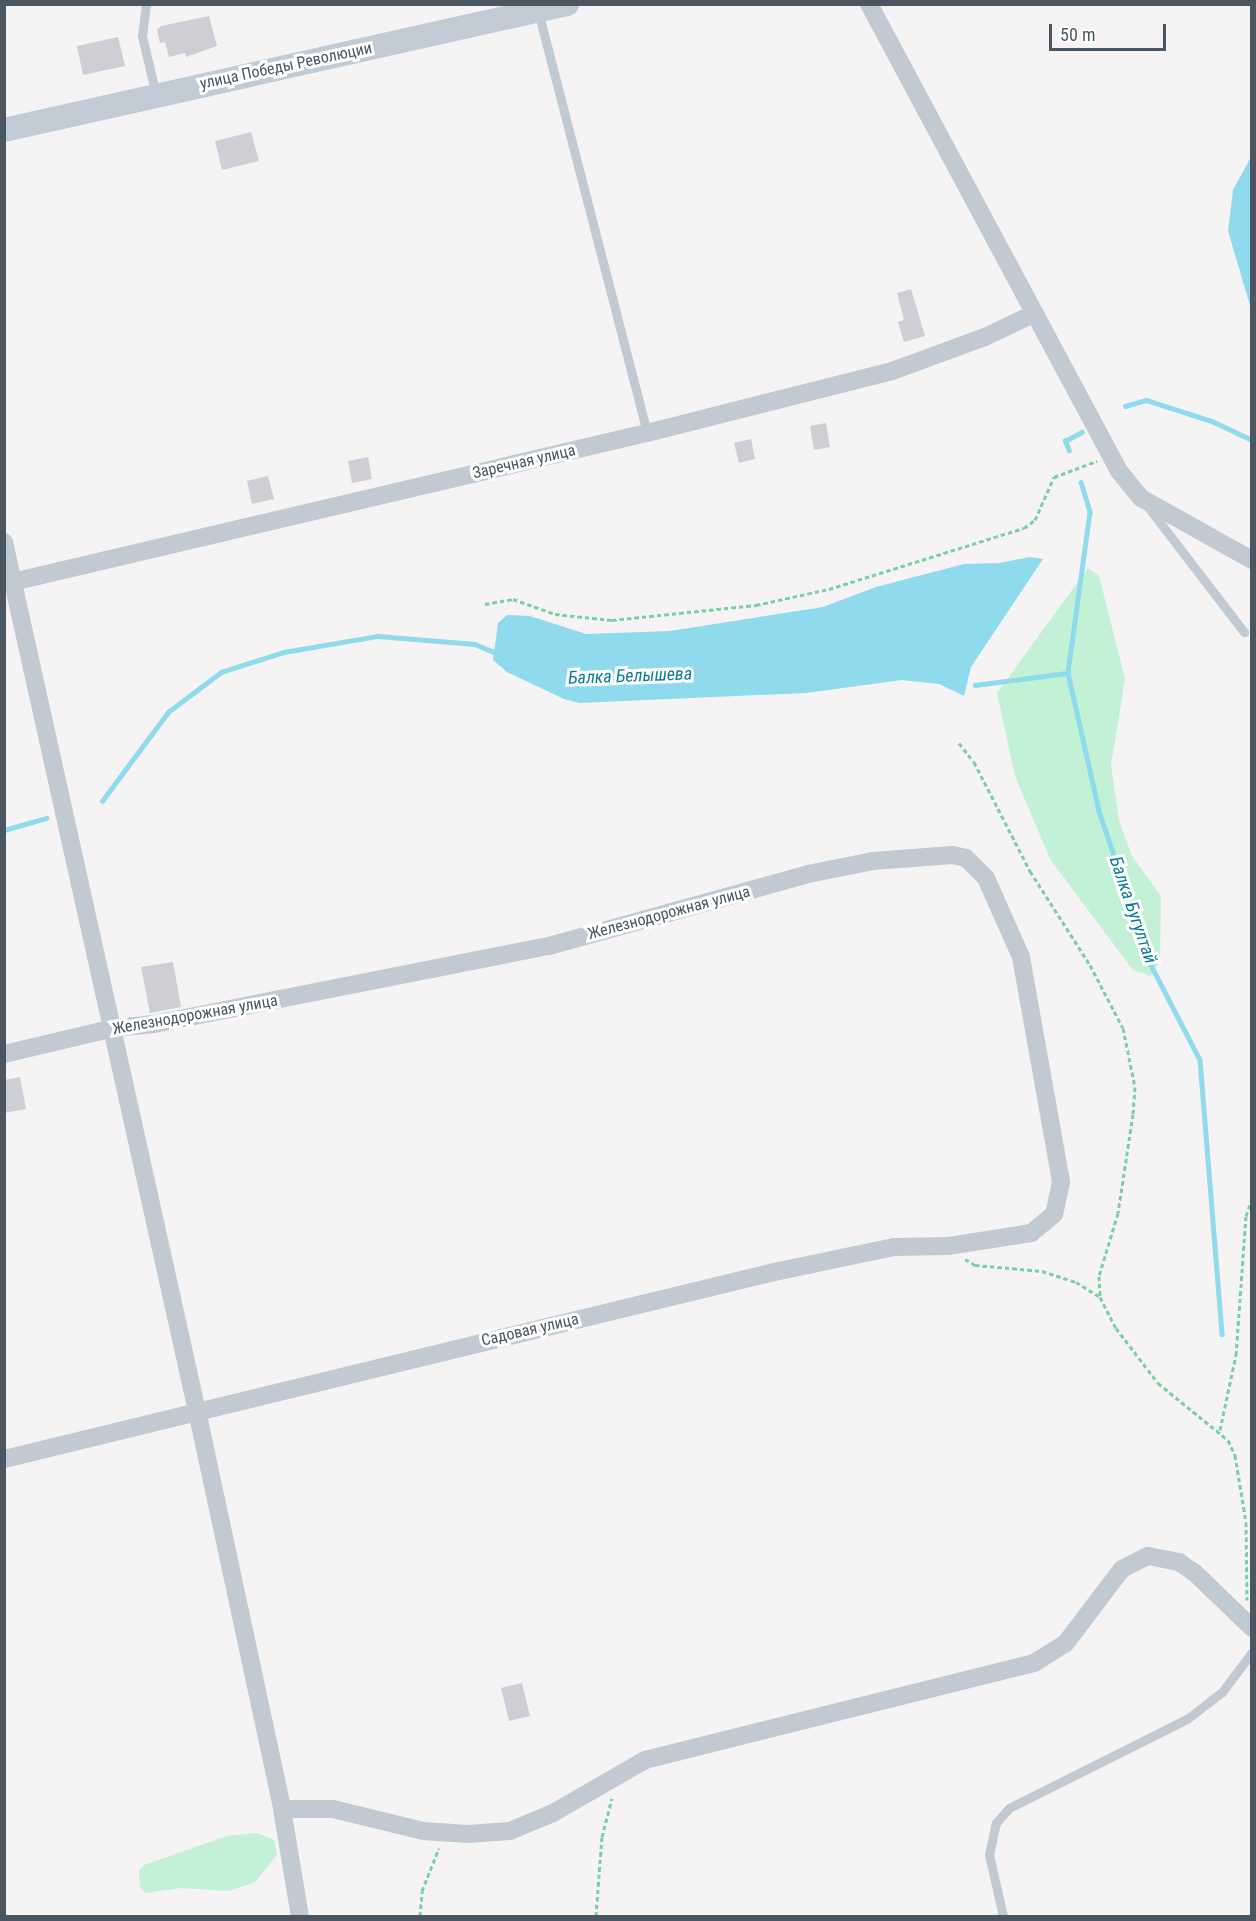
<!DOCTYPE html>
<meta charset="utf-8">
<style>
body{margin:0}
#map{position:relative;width:1256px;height:1921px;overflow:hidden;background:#f5f3f3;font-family:"Roboto Condensed",sans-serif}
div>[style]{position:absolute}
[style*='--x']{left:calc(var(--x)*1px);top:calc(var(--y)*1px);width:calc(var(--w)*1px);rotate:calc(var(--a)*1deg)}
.green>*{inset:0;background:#c3f1d5}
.water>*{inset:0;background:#90daee}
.stream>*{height:4.5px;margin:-2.25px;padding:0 2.25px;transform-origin:2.25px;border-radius:2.25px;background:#90daee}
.building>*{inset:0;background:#cdcfd5}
.path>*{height:3px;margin-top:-1.5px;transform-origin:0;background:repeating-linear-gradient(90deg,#7ad0a6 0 4.5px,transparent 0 7.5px)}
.lane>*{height:9px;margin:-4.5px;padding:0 4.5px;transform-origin:4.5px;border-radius:4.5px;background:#c1cad2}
.street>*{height:18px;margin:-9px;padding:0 9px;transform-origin:9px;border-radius:9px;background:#c1cad2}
.secondary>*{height:24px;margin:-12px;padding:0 12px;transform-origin:12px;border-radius:12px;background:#c1cbd6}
span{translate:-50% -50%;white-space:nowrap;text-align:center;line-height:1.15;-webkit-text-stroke:6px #fff;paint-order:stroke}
.street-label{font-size:16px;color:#4a5661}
.water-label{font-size:18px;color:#0c7c9b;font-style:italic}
.frame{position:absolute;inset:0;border:6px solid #4a5661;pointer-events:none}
.scale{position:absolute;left:1049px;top:24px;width:117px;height:27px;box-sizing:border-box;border:3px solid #4a5661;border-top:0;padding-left:8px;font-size:18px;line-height:21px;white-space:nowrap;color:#4a5661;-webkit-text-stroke:4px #fff;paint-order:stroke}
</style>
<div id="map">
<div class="green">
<div style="clip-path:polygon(1088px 568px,1099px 576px,1125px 679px,1111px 765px,1119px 821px,1132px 856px,1161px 896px,1160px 961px,1151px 976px,1133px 970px,1050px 859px,1015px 776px,997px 693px)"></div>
<div style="clip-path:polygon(257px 1833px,274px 1840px,277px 1855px,255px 1882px,229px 1891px,181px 1888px,145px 1893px,140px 1887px,139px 1870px,144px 1865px,227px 1836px)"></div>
</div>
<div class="water">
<div style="clip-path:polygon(1251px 157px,1251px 309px,1228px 231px,1233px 190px)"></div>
<div style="clip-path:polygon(1029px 557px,1043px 559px,971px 667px,964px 696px,939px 684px,902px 680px,806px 693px,579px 703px,564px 699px,507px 672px,493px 660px,498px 623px,507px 615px,530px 616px,586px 634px,670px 631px,823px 607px,876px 587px,964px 564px,1000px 563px)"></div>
</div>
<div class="stream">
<div style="--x:1125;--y:406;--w:22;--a:-16"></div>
<div style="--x:1146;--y:400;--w:69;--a:17.7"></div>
<div style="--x:1212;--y:421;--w:44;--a:25.4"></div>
<div style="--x:1069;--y:451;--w:11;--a:-112"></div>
<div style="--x:1065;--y:441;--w:19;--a:-28"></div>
<div style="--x:1081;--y:482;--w:31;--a:73"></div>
<div style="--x:1090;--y:512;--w:162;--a:97.8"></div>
<div style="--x:1068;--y:673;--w:141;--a:77.3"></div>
<div style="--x:1099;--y:811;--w:163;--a:71.3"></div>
<div style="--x:1151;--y:965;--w:107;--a:62.7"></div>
<div style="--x:1200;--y:1060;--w:275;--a:85.4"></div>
<div style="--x:975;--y:685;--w:94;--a:-7.4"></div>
<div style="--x:102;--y:801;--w:111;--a:-53.4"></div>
<div style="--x:168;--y:712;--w:66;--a:-37"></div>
<div style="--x:221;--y:672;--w:66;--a:-17.6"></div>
<div style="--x:284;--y:652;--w:95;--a:-9.7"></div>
<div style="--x:378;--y:636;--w:97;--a:4.7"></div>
<div style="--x:475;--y:644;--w:23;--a:23"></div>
<div style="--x:4;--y:830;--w:44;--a:-15.9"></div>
</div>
<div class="building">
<div style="clip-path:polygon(209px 16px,217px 46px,186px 57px,185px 53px,169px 57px,165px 42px,160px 43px,157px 30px,161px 26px)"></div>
<div style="clip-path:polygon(118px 37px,125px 66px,83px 75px,77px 46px)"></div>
<div style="clip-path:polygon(251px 132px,259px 161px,222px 170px,215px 141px)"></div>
<div style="clip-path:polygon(911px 289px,925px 336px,904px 342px,898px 322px,904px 320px,897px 293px)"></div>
<div style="clip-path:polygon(826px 423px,830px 447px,814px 450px,810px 426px)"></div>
<div style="clip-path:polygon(751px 439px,755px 459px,739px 463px,734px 443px)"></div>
<div style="clip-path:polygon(368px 457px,372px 479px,352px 483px,348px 461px)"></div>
<div style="clip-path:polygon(268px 476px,274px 499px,252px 504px,247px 481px)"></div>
<div style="clip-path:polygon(173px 962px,181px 1007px,150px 1013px,141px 967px)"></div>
<div style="clip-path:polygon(20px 1077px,26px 1109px,4px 1113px,4px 1080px)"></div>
<div style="clip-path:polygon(522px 1683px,530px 1716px,509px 1721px,501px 1688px)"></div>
</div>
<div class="path">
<div style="--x:485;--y:604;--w:28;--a:-10"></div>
<div style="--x:513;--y:599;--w:45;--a:19.7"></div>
<div style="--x:555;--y:614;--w:57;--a:6"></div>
<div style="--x:612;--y:620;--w:145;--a:-5.9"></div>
<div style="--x:756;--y:605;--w:75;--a:-12.4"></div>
<div style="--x:829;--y:589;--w:204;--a:-17.4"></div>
<div style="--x:1024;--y:528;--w:14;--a:-36"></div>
<div style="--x:1035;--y:520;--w:47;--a:-66.2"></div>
<div style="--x:1054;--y:477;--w:46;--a:-20.4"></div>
<div style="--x:959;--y:743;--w:24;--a:52"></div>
<div style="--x:974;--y:762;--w:123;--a:62.8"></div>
<div style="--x:1030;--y:871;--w:112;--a:57.4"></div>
<div style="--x:1090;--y:965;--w:71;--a:62.4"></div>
<div style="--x:1123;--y:1028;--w:60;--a:78.5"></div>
<div style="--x:1135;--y:1087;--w:27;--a:94"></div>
<div style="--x:1133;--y:1114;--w:100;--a:98.6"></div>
<div style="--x:1118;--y:1213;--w:66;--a:106.8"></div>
<div style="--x:1099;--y:1276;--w:21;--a:87"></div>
<div style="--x:1100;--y:1297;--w:35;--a:63"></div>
<div style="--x:1116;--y:1328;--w:69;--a:52.6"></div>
<div style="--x:1158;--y:1383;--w:90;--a:39.2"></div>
<div style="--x:1228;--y:1440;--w:17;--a:65"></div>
<div style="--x:1235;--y:1455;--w:68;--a:80.7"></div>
<div style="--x:1246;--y:1522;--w:78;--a:89.3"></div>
<div style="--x:965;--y:1259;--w:12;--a:31"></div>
<div style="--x:975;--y:1265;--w:67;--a:5.1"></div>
<div style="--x:1042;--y:1271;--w:36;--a:18"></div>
<div style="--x:1076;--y:1282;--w:28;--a:32"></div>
<div style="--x:1220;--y:1430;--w:77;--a:-78"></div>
<div style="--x:1236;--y:1355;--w:139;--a:-85.9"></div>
<div style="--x:1246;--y:1216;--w:18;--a:-71"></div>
<div style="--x:420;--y:1916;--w:25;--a:-85"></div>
<div style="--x:422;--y:1891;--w:46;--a:-68.4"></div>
<div style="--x:596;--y:1916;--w:79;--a:-85.7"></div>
<div style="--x:602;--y:1837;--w:40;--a:-75.6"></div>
</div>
<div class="lane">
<div style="--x:146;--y:4;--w:32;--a:97"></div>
<div style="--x:142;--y:36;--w:61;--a:76.7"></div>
<div style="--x:538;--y:11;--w:436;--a:75.5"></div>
<div style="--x:1148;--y:507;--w:158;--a:52.5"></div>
<div style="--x:1003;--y:1916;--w:63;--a:-102.9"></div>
<div style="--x:989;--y:1855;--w:33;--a:-78"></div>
<div style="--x:996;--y:1823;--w:20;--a:-49"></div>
<div style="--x:1009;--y:1808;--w:199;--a:-26.6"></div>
<div style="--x:1187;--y:1719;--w:44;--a:-37.6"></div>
<div style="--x:1222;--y:1692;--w:50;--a:-53.1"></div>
</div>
<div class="street">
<div style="--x:869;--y:4;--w:530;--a:61.84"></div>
<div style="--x:1119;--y:471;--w:35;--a:51"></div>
<div style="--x:1141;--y:498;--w:127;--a:29.2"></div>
<div style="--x:4;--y:542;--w:890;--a:77.48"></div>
<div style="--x:197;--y:1411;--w:407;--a:77.9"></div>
<div style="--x:282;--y:1809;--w:109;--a:80.5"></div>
<div style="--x:4;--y:584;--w:660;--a:-13.22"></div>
<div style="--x:647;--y:433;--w:253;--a:-14.2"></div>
<div style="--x:892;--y:371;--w:99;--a:-20.1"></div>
<div style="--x:985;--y:337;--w:55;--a:-25.6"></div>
<div style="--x:4;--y:1054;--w:113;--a:-13.3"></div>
<div style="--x:114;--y:1028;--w:40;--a:-5.7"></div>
<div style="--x:154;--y:1024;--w:403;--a:-11.2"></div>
<div style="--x:549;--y:946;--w:269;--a:-15.5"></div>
<div style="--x:808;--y:874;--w:66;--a:-11.3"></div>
<div style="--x:873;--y:861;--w:79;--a:-4.3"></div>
<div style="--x:952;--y:855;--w:14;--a:12"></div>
<div style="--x:966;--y:858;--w:28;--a:45"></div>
<div style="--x:986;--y:878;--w:86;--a:66.1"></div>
<div style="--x:1021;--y:957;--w:229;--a:79.9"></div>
<div style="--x:1061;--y:1182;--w:33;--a:102"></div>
<div style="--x:1054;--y:1214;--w:30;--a:140"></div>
<div style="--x:1031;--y:1233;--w:83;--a:171"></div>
<div style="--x:949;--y:1246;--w:55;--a:179"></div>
<div style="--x:894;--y:1247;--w:123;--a:168.2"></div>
<div style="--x:774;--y:1272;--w:792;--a:166.35"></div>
<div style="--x:282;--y:1809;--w:51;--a:0"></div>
<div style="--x:333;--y:1809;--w:93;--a:13.7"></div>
<div style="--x:423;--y:1831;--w:45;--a:3.8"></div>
<div style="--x:468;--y:1834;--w:42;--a:-4.1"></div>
<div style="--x:510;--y:1831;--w:47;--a:-22.7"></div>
<div style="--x:553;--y:1813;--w:106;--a:-29.9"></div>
<div style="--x:645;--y:1760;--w:401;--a:-14"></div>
<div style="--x:1034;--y:1663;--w:36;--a:-32"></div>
<div style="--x:1065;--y:1644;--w:94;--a:-52.8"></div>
<div style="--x:1122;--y:1569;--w:29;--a:-27"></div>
<div style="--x:1148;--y:1556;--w:32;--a:11"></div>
<div style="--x:1179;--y:1562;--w:19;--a:35"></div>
<div style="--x:1195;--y:1573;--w:79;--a:44"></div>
</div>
<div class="secondary">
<div style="--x:4;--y:130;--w:577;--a:-12.61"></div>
</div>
<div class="street-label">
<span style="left:286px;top:66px;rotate:-12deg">улица Победы Революции</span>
<span style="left:524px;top:462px;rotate:-13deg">Заречная улица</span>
<span style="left:669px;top:913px;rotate:-15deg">Железнодорожная улица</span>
<span style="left:195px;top:1015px;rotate:-10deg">Железнодорожная улица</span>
<span style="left:530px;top:1330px;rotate:-13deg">Садовая улица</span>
</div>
<div class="water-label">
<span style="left:630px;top:676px;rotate:-2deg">Балка Белышева</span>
<span style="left:1133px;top:910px;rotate:71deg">Балка Бугултай</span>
</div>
<div class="frame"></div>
<div class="scale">50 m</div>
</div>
